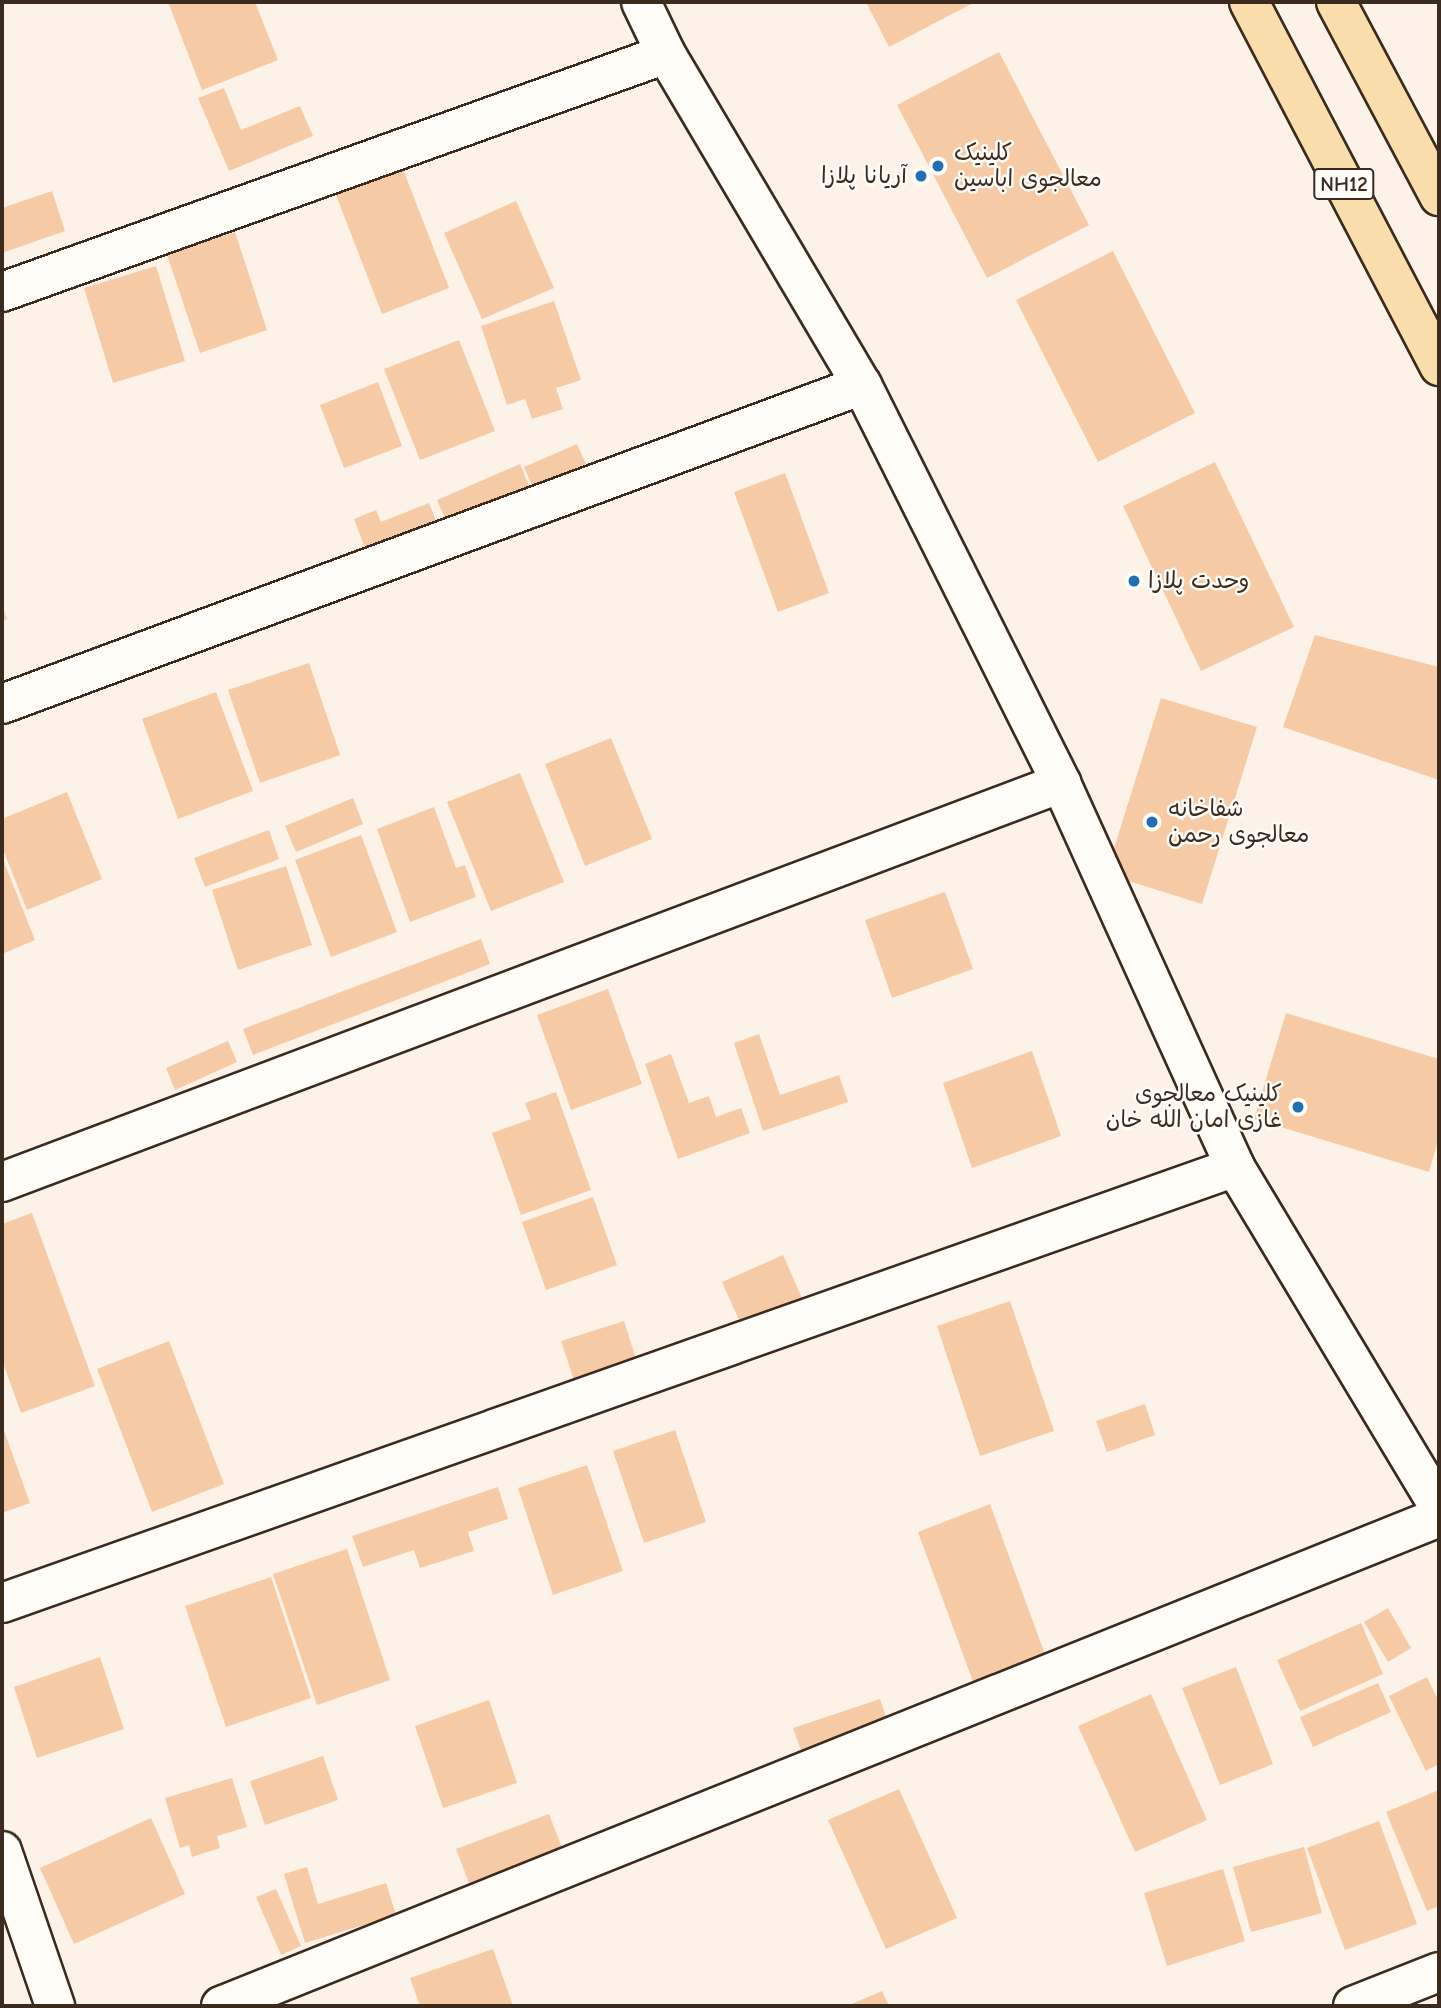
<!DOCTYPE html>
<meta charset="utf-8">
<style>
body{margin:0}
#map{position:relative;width:1441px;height:2008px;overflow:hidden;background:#fcf2e7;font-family:"Comic Neue","Playpen Sans Arabic",sans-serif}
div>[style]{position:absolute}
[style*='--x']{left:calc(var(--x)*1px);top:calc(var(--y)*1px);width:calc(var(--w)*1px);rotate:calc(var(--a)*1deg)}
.building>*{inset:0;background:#f6caa5}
.roads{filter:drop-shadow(2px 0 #3b2a1e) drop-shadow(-2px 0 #3b2a1e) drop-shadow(0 2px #3b2a1e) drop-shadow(0 -2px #3b2a1e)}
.street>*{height:38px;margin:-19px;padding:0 19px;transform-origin:19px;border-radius:19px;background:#fdfcf7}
.highway>*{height:38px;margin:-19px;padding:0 19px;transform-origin:19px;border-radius:19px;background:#f9deab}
.dots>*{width:19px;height:19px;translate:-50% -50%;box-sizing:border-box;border:4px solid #fdfcf7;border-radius:50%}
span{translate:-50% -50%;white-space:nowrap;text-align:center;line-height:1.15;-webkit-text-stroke:5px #fdfcf7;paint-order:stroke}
.shield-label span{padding:2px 5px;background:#fdfcf7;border:2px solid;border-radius:5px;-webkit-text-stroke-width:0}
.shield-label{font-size:21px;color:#3b2a1e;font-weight:700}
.poi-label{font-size:23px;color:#3b2a1e}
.left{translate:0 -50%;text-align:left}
.right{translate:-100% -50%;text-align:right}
.frame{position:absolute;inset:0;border:4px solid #3b2a1e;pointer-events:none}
</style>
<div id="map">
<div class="building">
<div style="clip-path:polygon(168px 2px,255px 2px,278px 60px,202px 90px)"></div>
<div style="clip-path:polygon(866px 2px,975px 2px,889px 47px)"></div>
<div style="clip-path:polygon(999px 52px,1089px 225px,987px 278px,897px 105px)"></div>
<div style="clip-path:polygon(224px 88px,241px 130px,300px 106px,313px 136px,229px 171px,198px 98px)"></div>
<div style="clip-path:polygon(401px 164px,449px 288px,382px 314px,334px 190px)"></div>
<div style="clip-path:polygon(52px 191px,65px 231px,2px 253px,2px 208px)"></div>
<div style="clip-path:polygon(516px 201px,554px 288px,482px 319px,444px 233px)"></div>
<div style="clip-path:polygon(235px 232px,267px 330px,200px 353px,167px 255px)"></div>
<div style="clip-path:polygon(1113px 251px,1195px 413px,1098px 462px,1016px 300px)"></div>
<div style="clip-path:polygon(156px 266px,185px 361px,113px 383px,84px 288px)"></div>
<div style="clip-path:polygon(554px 301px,581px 380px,556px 388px,563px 409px,532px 419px,525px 399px,507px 405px,481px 326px)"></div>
<div style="clip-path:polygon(459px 340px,495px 431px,420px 460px,384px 369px)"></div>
<div style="clip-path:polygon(378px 382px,402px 446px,344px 468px,320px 405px)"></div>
<div style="clip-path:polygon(577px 444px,586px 464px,533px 488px,524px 467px)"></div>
<div style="clip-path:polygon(1215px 462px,1294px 627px,1201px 671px,1123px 506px)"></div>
<div style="clip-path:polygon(520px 464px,534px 498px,452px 534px,437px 500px)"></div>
<div style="clip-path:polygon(785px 473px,829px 593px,778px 612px,734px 492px)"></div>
<div style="clip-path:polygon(429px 503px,442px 536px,371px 564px,354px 519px,376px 510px,381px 522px)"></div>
<div style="clip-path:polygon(2px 605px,7px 619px,2px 621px)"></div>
<div style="clip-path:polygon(1315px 635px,1439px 667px,1439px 780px,1283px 727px)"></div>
<div style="clip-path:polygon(309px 663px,340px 755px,260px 783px,228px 690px)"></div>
<div style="clip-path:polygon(216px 692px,253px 791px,178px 819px,142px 719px)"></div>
<div style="clip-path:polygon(1161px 698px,1257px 727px,1202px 904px,1106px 874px)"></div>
<div style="clip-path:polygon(611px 738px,652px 839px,585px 866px,545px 764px)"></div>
<div style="clip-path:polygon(520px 773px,564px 882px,491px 911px,447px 802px)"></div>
<div style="clip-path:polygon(67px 792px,102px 879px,27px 910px,2px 847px,2px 819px)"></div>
<div style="clip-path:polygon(353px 798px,363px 824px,296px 852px,285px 826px)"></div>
<div style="clip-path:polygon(434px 807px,456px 868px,465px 865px,476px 897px,410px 922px,377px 829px)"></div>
<div style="clip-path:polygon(269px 830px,279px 859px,205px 887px,194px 858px)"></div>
<div style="clip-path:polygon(361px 835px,397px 932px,331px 957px,295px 860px)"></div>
<div style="clip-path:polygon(2px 857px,35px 940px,2px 954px)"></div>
<div style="clip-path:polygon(286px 866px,312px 945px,238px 970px,212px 890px)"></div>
<div style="clip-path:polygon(945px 892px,973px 969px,892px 998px,865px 920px)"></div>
<div style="clip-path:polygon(481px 939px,490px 964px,253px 1055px,243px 1029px)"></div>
<div style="clip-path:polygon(608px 989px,642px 1084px,571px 1110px,537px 1015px)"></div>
<div style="clip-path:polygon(1286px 1013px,1439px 1059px,1439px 1137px,1429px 1172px,1254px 1119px)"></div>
<div style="clip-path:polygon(759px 1034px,780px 1095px,839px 1075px,848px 1102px,763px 1131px,734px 1043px)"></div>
<div style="clip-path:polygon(228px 1041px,237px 1062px,175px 1090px,166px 1068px)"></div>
<div style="clip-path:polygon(1032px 1051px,1061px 1136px,972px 1168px,943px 1083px)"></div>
<div style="clip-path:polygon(671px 1054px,689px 1103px,709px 1096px,716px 1117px,741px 1108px,750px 1133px,678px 1159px,645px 1064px)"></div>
<div style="clip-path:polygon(556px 1092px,591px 1190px,521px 1215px,492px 1133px,531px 1119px,525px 1103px)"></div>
<div style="clip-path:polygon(593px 1197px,617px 1265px,546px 1290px,522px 1222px)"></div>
<div style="clip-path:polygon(32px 1213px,95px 1386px,21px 1413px,2px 1360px,2px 1224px)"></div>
<div style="clip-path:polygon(783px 1255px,805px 1305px,744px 1331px,722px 1282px)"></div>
<div style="clip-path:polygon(1010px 1301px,1054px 1431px,980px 1456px,937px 1326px)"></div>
<div style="clip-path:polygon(624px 1321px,636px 1359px,574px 1380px,561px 1341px)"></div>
<div style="clip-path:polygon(169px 1341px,224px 1484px,152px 1512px,97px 1369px)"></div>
<div style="clip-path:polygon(1145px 1404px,1155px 1435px,1107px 1452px,1096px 1421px)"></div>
<div style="clip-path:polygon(2px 1425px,30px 1503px,2px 1513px)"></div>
<div style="clip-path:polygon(675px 1430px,706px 1522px,644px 1543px,613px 1451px)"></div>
<div style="clip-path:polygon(587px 1465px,623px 1571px,553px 1595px,518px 1488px)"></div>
<div style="clip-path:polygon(498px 1487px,508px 1519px,468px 1532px,474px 1551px,420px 1568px,414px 1550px,363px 1567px,352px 1536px)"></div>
<div style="clip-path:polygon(990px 1504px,1047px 1660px,975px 1687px,918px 1532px)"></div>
<div style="clip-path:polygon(347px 1549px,390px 1680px,317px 1705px,273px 1574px)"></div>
<div style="clip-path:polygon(271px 1577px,311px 1698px,226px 1727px,185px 1606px)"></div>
<div style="clip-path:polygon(1388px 1608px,1411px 1648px,1388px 1662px,1364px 1622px)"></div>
<div style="clip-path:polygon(1361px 1623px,1383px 1674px,1300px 1711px,1277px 1660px)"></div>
<div style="clip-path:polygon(100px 1657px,124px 1729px,37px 1758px,14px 1687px)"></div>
<div style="clip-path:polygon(1236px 1667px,1273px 1764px,1220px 1785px,1182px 1688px)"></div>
<div style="clip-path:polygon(1427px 1677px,1439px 1702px,1439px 1764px,1426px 1771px,1389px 1696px)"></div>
<div style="clip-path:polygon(1378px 1683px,1391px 1712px,1313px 1747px,1300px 1717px)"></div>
<div style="clip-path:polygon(1151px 1694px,1207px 1820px,1135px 1852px,1078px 1726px)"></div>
<div style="clip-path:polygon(880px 1699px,888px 1723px,802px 1753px,793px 1728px)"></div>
<div style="clip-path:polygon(489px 1700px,517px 1783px,443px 1808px,415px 1726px)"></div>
<div style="clip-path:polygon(323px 1756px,338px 1800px,265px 1825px,250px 1781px)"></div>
<div style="clip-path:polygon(232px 1778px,247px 1827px,217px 1836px,220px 1848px,192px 1857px,189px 1845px,180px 1848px,165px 1798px)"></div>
<div style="clip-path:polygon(899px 1789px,957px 1918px,886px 1949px,828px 1820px)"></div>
<div style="clip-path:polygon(1439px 1790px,1439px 1906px,1427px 1911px,1386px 1812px)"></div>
<div style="clip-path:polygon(549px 1814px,562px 1848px,469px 1883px,456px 1849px)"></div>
<div style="clip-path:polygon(151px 1818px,185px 1894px,74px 1944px,40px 1868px)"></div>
<div style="clip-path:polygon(1379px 1821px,1417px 1924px,1345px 1950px,1307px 1848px)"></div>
<div style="clip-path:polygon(1304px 1847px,1322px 1913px,1251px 1932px,1233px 1867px)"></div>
<div style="clip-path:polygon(307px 1867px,318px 1904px,386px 1883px,396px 1915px,305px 1943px,284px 1874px)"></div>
<div style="clip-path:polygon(1223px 1869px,1245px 1941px,1167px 1966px,1144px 1893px)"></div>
<div style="clip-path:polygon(276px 1889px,301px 1946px,281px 1955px,256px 1897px)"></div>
<div style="clip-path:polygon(493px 1949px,513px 2006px,420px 2006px,410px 1978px)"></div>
<div style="clip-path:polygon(882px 1991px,889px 2006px,847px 2006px)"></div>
</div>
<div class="roads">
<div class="street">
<div style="--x:641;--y:2;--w:58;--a:64.3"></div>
<div style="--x:666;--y:54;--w:385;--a:59.4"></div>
<div style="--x:862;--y:385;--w:445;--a:63.4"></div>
<div style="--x:1061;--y:783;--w:422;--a:65.6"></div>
<div style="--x:1235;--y:1167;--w:396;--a:59"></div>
<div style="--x:2;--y:292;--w:705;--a:-19.72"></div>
<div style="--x:2;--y:704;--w:917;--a:-20.35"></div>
<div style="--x:2;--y:1182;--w:1132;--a:-20.64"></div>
<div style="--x:2;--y:1603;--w:1308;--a:-19.47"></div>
<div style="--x:2;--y:1851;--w:164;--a:71.1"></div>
<div style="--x:221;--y:2006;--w:1312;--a:-21.87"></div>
<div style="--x:1353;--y:2006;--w:92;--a:-21.6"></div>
</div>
<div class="highway">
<div style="--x:1249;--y:2;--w:411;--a:62.4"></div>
<div style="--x:1336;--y:2;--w:220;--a:62"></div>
</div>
</div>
<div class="dots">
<div style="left:938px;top:166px;background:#1f6fb2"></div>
<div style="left:921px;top:176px;background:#1f6fb2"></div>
<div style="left:1134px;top:581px;background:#1f6fb2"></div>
<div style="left:1152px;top:822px;background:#1f6fb2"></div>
<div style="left:1298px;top:1107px;background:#1f6fb2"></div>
</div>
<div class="shield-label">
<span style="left:1344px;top:184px">NH12</span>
</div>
<div class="poi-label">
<span class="left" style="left:954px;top:166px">کلینیک<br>معالجوی اباسین</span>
<span class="right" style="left:907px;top:176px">آریانا پلازا</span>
<span class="left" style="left:1148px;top:581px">وحدت پلازا</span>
<span class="left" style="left:1168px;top:822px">شفاخانه<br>معالجوی رحمن</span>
<span class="right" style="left:1282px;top:1107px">کلینیک معالجوی<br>غازی امان الله خان</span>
</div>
<div class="frame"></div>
</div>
